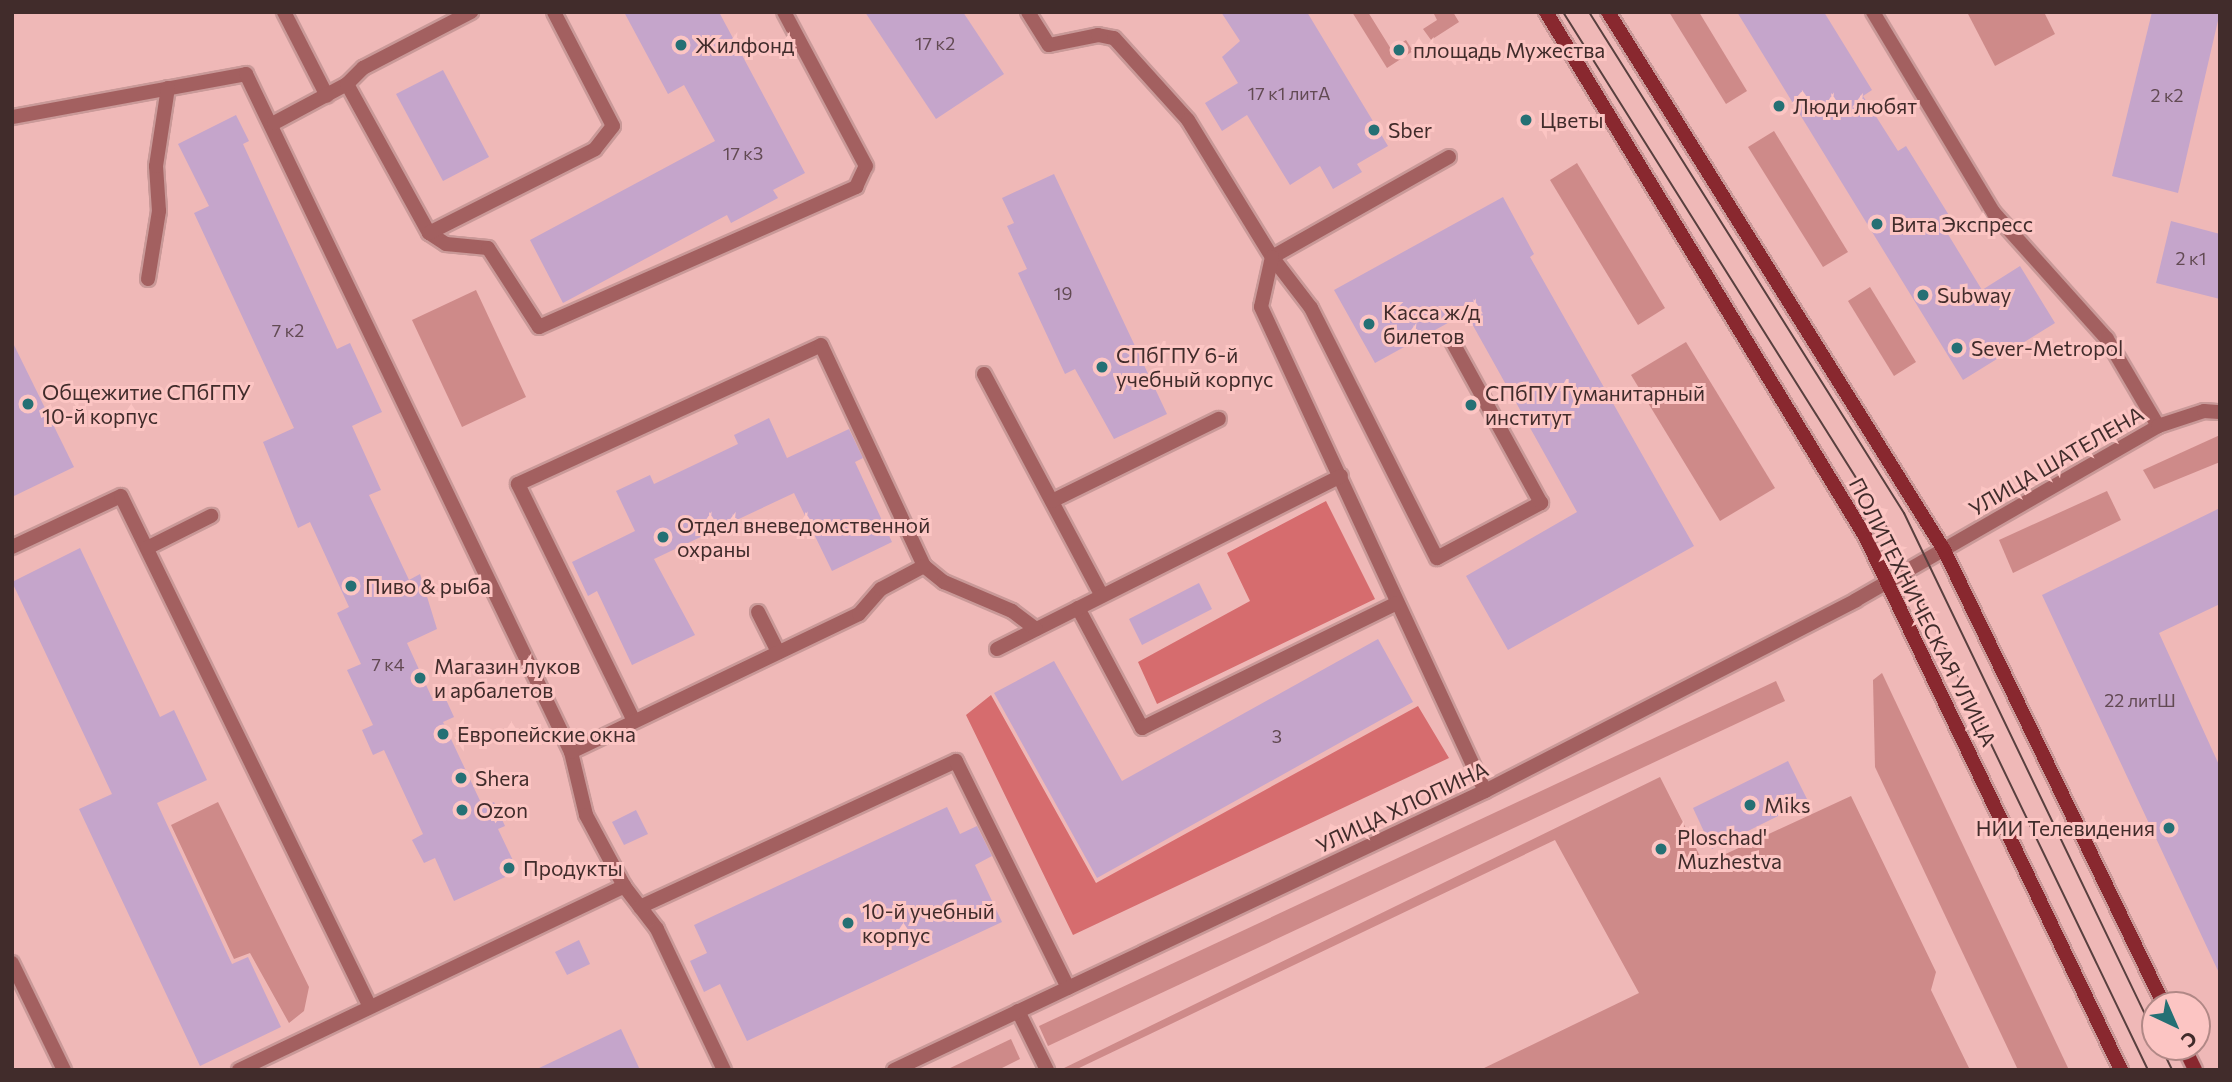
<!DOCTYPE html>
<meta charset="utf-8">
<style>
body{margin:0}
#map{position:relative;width:2232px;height:1082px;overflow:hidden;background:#efb8b7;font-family:Commissioner,sans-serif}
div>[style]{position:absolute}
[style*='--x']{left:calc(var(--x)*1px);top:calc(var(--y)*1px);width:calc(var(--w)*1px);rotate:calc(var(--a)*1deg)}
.green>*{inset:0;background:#ce8a89}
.forest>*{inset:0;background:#d66c6e}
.building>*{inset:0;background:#c5a5cb}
.roads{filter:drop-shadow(2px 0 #c99998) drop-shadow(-2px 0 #c99998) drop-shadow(0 2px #c99998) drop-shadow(0 -2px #c99998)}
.lane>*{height:14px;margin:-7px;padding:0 7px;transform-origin:7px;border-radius:7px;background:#a36060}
.street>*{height:14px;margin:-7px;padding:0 7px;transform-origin:7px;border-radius:7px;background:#a36060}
.secondary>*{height:14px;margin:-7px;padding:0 7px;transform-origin:7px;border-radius:7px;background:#89282f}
.tram>*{height:2px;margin:-1px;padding:0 1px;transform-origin:1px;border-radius:1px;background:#59403f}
.dots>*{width:19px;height:19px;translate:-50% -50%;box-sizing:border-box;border:4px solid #fcc5c3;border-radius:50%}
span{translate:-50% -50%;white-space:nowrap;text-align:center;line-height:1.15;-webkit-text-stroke:6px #fcc5c3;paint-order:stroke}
.number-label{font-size:18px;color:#624a53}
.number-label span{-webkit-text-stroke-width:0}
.poi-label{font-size:21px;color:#412c2b}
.left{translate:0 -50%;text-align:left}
.right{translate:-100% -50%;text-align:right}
.street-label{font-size:21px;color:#412c2b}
.frame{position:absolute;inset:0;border:14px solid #412c2b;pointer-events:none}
.north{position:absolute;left:2141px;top:991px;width:70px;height:70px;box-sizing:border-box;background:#fcc5c3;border:2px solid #b18886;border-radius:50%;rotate:136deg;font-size:19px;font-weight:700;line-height:28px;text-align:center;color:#412c2b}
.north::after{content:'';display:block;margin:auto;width:24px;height:32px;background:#257074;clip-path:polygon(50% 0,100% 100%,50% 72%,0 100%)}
</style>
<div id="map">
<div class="green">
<div style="clip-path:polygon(1352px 12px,1368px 12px,1391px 49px,1406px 40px,1413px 51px,1387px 68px)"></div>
<div style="clip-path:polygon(1433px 12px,1453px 12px,1459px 22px,1431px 40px,1423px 29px,1437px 20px)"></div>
<div style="clip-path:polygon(1669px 12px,1699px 12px,1747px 91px,1726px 104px)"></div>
<div style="clip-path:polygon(1967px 12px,2044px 12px,2055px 34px,1995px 66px)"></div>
<div style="clip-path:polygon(1774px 131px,1848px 252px,1823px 267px,1748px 147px)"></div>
<div style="clip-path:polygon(1577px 163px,1665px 308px,1638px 325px,1550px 180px)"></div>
<div style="clip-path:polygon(1870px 287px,1916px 362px,1894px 376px,1848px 301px)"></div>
<div style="clip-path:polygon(476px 290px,526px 397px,462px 427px,412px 320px)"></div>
<div style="clip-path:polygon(1686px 342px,1775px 488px,1720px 521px,1631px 375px)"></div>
<div style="clip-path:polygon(2220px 435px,2220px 462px,2154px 489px,2143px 470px)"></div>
<div style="clip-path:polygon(2107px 491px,2121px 520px,2013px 573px,1999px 540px)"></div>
<div style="clip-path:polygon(1882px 673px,2069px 1070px,2018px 1070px,1875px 767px,1873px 680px)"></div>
<div style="clip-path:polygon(1776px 681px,1785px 701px,1048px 1046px,1039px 1026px)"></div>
<div style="clip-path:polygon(1660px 777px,1704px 864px,1851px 796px,1936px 972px,1931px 990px,1970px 1070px,1480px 1070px,1639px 993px,1555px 840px,1075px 1070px,1060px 1070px)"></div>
<div style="clip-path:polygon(218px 802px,309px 987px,304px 1011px,289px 1023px,250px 953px,234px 959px,171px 825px)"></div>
<div style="clip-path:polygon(1011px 1039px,1020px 1059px,998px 1070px,946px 1070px)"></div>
</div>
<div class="forest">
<div style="clip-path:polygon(1326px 501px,1375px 599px,1157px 704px,1138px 662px,1250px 601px,1227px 553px)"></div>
<div style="clip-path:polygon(991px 695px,1096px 883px,1418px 706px,1449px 758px,1073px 935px,966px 715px)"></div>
</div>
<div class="building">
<div style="clip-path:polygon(624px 12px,719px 12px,805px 173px,773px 190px,778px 198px,731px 223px,727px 215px,563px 303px,530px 240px,715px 141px,684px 85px,668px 94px)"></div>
<div style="clip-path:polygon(865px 12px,963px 12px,1004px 74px,936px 119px)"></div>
<div style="clip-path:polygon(1221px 12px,1307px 12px,1388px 146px,1357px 164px,1362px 172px,1333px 189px,1320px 166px,1290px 185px,1247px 115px,1222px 131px,1205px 103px,1238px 83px,1222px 57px,1240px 41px)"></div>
<div style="clip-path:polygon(1737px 12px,1824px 12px,1872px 90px,1863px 96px,1898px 151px,1906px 146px,1955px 225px,1946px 231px,1982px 290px,2020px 266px,2055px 323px,1963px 380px)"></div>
<div style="clip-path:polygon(2152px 12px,2220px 12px,2178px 193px,2112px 176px)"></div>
<div style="clip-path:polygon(443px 70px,489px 157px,443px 181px,396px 94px)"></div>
<div style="clip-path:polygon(236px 115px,249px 141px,243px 144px,337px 349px,350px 343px,382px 412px,352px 426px,381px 490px,369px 495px,409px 580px,420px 574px,437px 629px,407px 643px,432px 698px,443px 693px,454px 717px,443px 722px,483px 807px,494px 802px,505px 826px,498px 829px,518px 871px,454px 901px,435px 858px,424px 863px,412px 840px,423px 834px,384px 750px,373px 755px,362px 730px,373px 725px,347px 670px,361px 664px,337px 613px,349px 607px,310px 522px,298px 528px,263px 442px,294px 428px,194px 213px,209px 206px,178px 144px)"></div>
<div style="clip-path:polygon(1054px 174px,1167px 414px,1114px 439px,1075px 369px,1065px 374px,1018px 273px,1027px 269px,1007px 226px,1014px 223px,1002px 198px)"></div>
<div style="clip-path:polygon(1503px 197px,1534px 254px,1530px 257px,1694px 546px,1508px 650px,1466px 576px,1577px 512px,1466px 313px,1375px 363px,1334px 290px)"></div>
<div style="clip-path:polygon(2171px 221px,2220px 234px,2220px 299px,2156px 283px)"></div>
<div style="clip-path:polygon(12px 341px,74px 467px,12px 497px)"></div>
<div style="clip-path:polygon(769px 418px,787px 458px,849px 429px,863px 458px,855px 462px,892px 542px,832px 571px,794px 493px,654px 559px,695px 635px,632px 665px,597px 591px,588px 596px,572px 562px,635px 531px,616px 491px,650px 475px,654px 484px,738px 444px,734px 435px)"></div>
<div style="clip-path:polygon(2220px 508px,2220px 604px,2159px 633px,2220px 767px,2220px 975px,2042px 595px)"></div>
<div style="clip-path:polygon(80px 548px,160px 717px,174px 710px,207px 780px,157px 803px,232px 964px,248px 957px,281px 1027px,200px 1066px,79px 809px,112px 794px,12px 582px)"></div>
<div style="clip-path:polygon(1199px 583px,1212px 609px,1142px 645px,1129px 619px)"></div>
<div style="clip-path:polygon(1378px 639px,1413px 702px,1097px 878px,994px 693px,1054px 661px,1122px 781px)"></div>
<div style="clip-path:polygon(1788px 761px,1808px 801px,1712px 849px,1693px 808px)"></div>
<div style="clip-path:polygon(947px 807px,960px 834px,977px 826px,992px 856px,975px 865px,1002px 922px,747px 1041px,720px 984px,704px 992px,690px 961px,707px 953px,694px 925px)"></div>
<div style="clip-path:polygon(636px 810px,648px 834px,624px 845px,612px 822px)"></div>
<div style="clip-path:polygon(579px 940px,590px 964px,567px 975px,555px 952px)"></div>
<div style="clip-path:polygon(621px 1029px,640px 1070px,535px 1070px)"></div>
</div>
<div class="roads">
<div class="lane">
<div style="--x:284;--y:12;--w:94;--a:62.9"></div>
<div style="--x:1028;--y:12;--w:39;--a:58"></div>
<div style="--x:1049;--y:45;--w:50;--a:-11.5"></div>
<div style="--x:1098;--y:35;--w:16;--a:11"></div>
<div style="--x:1114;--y:38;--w:110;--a:47.9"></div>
<div style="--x:1188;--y:120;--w:161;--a:58.5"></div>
<div style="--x:1272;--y:257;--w:64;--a:52.6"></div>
<div style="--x:1311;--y:308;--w:280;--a:63.3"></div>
<div style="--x:1437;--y:558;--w:118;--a:-27.9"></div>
<div style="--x:1541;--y:503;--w:185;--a:-118.8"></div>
<div style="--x:1873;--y:12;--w:235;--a:59"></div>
<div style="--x:1994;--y:213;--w:169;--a:48.1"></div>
<div style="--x:2107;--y:339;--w:101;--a:59.6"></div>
<div style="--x:347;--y:84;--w:170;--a:61.2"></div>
<div style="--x:429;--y:233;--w:20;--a:33"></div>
<div style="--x:446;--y:244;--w:42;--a:5.4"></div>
<div style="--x:488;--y:248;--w:94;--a:57.2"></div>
<div style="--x:539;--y:327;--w:347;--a:-23.8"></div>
<div style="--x:856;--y:187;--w:23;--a:-65"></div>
<div style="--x:866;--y:166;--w:174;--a:-118"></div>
<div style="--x:12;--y:117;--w:238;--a:-10.4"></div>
<div style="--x:246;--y:74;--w:752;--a:64.39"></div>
<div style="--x:571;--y:752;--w:65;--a:76.6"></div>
<div style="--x:586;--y:815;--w:81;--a:61.8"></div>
<div style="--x:624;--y:886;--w:54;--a:52.5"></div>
<div style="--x:657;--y:929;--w:156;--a:64.6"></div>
<div style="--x:274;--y:123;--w:83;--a:-28.1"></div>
<div style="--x:347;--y:84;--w:23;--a:-45"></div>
<div style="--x:363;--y:68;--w:122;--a:-27.4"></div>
<div style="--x:1449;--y:157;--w:203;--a:150.5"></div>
<div style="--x:1272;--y:257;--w:51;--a:102.4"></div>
<div style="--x:1261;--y:307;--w:533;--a:65.16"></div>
<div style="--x:429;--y:233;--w:186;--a:-26.8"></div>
<div style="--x:595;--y:149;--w:29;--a:-52"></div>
<div style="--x:613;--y:126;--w:128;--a:-117.4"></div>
<div style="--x:148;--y:279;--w:69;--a:-80.8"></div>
<div style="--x:159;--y:211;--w:45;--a:-93.8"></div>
<div style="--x:156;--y:166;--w:79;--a:-81.3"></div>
<div style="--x:984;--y:374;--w:251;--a:62"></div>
<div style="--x:1052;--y:501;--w:186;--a:-26.2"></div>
<div style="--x:12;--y:547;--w:120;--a:-25.1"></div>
<div style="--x:121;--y:496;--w:568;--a:64.02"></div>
<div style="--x:147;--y:548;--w:72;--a:-26.6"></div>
<div style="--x:1078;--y:608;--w:136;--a:61.9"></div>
<div style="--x:1142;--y:728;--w:284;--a:-26.1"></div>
<div style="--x:758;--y:612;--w:45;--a:63.4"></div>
<div style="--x:997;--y:649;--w:385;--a:-26.7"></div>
<div style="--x:634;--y:721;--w:264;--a:-116.1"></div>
<div style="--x:518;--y:484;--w:333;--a:-24.6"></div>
<div style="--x:821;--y:345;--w:244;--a:65"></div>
<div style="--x:924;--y:566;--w:26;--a:39"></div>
<div style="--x:944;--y:582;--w:74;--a:23.1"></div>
<div style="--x:1012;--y:611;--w:30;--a:37"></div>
<div style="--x:571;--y:752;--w:319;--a:-25.6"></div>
<div style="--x:859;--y:614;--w:33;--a:-49"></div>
<div style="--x:881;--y:589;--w:49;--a:-28.1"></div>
<div style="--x:640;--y:907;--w:348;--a:-24.8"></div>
<div style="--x:956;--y:761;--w:253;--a:63.7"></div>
<div style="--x:12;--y:963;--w:119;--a:64.1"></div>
<div style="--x:1018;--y:1011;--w:66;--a:63.8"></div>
<div style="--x:239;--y:1070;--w:427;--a:-25.5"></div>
</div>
<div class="street">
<div style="--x:894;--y:1070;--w:654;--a:-25.27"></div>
<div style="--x:1485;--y:791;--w:417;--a:-27.2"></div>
<div style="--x:1856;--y:600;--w:349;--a:-29.9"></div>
<div style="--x:2158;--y:426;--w:48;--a:-18.1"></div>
<div style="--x:2204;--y:411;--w:16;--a:4"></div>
</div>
<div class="secondary">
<div style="--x:1546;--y:12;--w:613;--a:58.67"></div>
<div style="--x:1865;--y:536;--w:592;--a:64.39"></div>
<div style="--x:1608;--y:12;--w:634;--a:58.01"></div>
<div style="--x:1944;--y:550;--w:505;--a:64.2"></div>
<div style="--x:2184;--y:1047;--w:25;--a:64"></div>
</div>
</div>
<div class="tram">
<div style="--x:1563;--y:12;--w:605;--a:57.83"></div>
<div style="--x:1885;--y:524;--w:606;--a:64.28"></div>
<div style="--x:1589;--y:12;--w:592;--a:57.84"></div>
<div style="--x:1904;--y:513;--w:579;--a:64.32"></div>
<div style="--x:2161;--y:1047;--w:25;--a:64"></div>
</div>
<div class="dots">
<div style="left:681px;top:45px;background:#257074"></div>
<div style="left:1399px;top:50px;background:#257074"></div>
<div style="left:1779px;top:106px;background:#257074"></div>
<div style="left:1526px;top:120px;background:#257074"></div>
<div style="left:1374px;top:130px;background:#257074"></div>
<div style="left:1877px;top:224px;background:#257074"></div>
<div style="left:1923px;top:295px;background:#257074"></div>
<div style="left:1369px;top:324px;background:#257074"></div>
<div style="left:1957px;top:348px;background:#257074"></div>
<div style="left:1102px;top:367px;background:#257074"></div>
<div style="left:28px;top:404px;background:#257074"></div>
<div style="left:1471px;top:405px;background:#257074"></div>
<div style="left:663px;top:537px;background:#257074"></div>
<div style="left:351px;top:586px;background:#257074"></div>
<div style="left:420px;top:678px;background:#257074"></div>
<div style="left:443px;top:734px;background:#257074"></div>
<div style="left:461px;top:778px;background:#257074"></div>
<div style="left:1750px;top:805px;background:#257074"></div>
<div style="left:462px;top:810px;background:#257074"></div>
<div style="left:2169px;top:828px;background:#257074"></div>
<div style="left:1661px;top:849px;background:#257074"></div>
<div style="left:509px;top:868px;background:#257074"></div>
<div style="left:848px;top:923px;background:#257074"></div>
</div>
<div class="number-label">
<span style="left:935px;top:43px">17 к2</span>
<span style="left:1289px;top:93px">17 к1 литА</span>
<span style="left:2167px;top:95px">2 к2</span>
<span style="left:743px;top:153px">17 к3</span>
<span style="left:2191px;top:258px">2 к1</span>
<span style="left:1063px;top:293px">19</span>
<span style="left:288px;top:330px">7 к2</span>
<span style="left:388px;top:664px">7 к4</span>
<span style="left:2140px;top:700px">22 литШ</span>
<span style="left:1277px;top:736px">3</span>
</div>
<div class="poi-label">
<span class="left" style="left:695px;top:45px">Жилфонд</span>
<span class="left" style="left:1413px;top:50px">площадь Мужества</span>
<span class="left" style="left:1793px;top:106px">Люди любят</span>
<span class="left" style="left:1540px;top:120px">Цветы</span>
<span class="left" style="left:1388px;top:130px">Sber</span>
<span class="left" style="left:1891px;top:224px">Вита Экспресс</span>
<span class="left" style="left:1937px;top:295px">Subway</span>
<span class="left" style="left:1383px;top:324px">Касса ж/д<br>билетов</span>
<span class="left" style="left:1971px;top:348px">Sever-Metropol</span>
<span class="left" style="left:1116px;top:367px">СПбГПУ 6-й<br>учебный корпус</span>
<span class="left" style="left:42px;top:404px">Общежитие СПбГПУ<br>10-й корпус</span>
<span class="left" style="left:1485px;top:405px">СПбПУ Гуманитарный<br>институт</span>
<span class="left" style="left:677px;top:537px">Отдел вневедомственной<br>охраны</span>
<span class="left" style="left:365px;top:586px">Пиво &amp; рыба</span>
<span class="left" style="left:434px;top:678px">Магазин луков<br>и арбалетов</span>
<span class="left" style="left:457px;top:734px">Европейские окна</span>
<span class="left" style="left:475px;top:778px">Shera</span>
<span class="left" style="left:1764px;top:805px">Miks</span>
<span class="left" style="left:476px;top:810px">Ozon</span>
<span class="right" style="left:2155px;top:828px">НИИ Телевидения</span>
<span class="left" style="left:1677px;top:849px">Ploschad'<br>Muzhestva</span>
<span class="left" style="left:523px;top:868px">Продукты</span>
<span class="left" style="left:862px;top:923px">10-й учебный<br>корпус</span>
</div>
<div class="street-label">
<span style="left:2056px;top:461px;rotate:-30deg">УЛИЦА ШАТЕЛЕНА</span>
<span style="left:1923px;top:612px;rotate:63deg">ПОЛИТЕХНИЧЕСКАЯ УЛИЦА</span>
<span style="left:1402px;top:807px;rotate:-25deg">УЛИЦА ХЛОПИНА</span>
</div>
<div class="frame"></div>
<div class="north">С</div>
</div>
